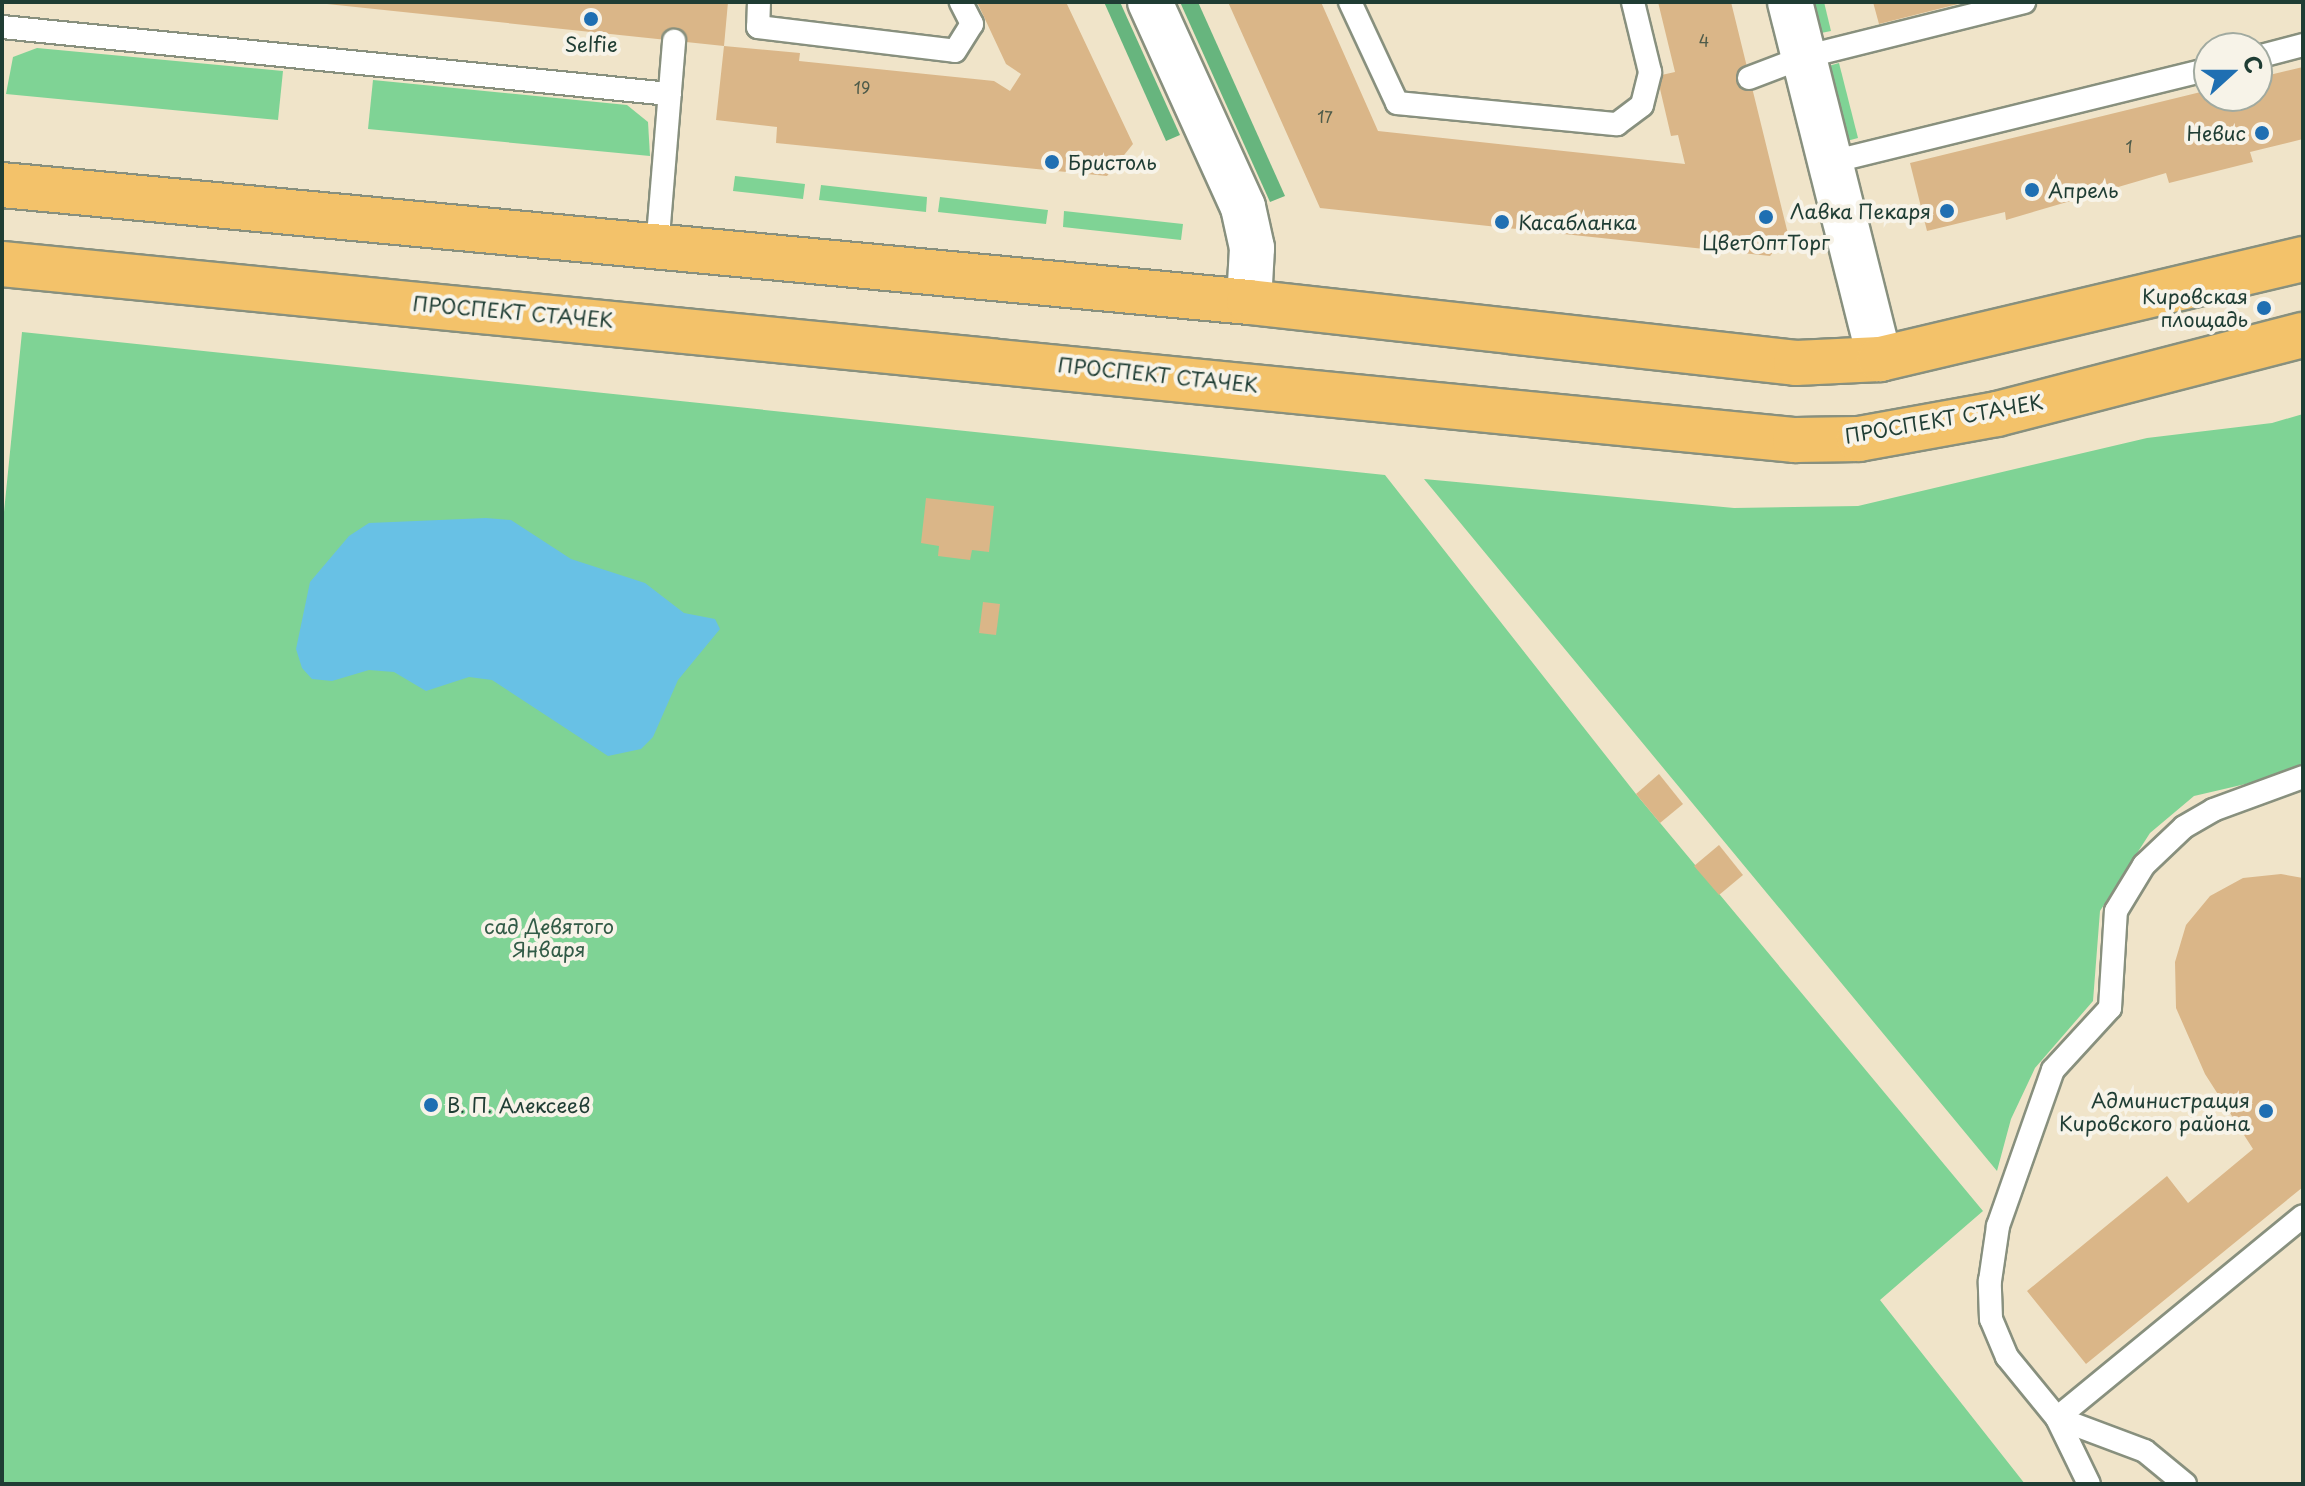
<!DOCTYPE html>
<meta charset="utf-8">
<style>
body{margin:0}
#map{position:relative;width:2305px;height:1486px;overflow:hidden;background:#f0e4c9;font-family:"Playpen Sans",sans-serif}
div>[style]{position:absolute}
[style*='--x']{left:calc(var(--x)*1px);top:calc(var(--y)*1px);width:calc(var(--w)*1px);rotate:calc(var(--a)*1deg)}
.green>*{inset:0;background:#7fd395}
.forest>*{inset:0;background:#67b57e}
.water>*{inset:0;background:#68c1e5}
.building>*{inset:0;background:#dab688}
.roads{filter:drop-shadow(2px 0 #88907e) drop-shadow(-2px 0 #88907e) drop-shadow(0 2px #88907e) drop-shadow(0 -2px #88907e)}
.service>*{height:22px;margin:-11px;padding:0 11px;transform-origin:11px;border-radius:11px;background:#fff}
.minor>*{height:44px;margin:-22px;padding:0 22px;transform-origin:22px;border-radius:22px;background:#fff}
.primary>*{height:44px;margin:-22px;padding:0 22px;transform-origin:22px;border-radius:22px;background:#f3c26a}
.dots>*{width:22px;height:22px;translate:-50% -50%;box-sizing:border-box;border:4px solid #f7f3e8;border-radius:50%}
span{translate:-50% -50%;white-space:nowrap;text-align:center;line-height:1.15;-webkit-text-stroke:8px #f7f3e8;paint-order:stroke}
.number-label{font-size:16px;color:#4e5b49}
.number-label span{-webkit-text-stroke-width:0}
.poi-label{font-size:20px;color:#1f3d34}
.right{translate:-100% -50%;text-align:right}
.left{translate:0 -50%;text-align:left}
.street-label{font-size:20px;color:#1f3d34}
.park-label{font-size:20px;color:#325b47}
.frame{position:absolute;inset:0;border:4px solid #1f3d34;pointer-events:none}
.north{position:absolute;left:2193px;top:32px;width:80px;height:80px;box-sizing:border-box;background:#f7f3e8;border:2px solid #a1aaa0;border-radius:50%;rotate:69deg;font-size:22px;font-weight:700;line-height:32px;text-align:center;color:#1f3d34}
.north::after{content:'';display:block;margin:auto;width:28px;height:36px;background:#1f6fb2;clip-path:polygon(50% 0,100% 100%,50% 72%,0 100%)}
</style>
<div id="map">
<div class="green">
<div style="clip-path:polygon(1808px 2px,1824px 2px,1831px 31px,1816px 34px)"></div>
<div style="clip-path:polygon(37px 48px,283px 71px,278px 120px,6px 94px,13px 57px)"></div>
<div style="clip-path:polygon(1839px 63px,1858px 138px,1843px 142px,1825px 67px)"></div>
<div style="clip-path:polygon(373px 80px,627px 105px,648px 122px,650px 156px,368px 129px)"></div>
<div style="clip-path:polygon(735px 176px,805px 184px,803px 199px,733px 191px)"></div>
<div style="clip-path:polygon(821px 185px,927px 197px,926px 212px,819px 200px)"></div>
<div style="clip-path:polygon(940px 197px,1048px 210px,1046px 224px,938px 212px)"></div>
<div style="clip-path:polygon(1064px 211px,1183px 224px,1181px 240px,1063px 227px)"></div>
<div style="clip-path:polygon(22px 332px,1385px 475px,1636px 794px,1983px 1211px,1880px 1300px,2025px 1484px,2px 1484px,2px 532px)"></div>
<div style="clip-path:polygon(2303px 414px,2303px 763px,2280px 776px,2194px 796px,2150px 833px,2100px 911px,2093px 1001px,2035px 1068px,2011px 1119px,1997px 1171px,1424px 479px,1734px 508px,1858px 506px,2147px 438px,2272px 423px)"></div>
</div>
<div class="forest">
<div style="clip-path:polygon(1104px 2px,1120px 2px,1180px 135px,1166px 141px)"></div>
<div style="clip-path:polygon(1180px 2px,1198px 2px,1285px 196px,1270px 202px)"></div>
</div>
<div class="water">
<div style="clip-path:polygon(486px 518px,511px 520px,571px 559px,645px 583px,684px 613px,715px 619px,720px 629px,678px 680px,653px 737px,641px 749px,608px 756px,492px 680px,469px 677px,426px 691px,394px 672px,369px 670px,332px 681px,312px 679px,302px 668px,296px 649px,310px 582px,349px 536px,369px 523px)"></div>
</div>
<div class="building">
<div style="clip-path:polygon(308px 2px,728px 2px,724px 46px)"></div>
<div style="clip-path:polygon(977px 2px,1066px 2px,1133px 144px,1107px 176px,776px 143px,777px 127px,716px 120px,724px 46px,800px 53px,799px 61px,994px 81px,1010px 91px,1021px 74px,1006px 64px)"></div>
<div style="clip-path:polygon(1228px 2px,1321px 2px,1378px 131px,1685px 164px,1678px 135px,1671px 136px,1657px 76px,1675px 72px,1658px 2px,1731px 2px,1788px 234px,1770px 256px,1320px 208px)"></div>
<div style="clip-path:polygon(1873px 2px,1962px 2px,1962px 3px,1879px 24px)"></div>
<div style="clip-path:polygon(2303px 67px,2303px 139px,2250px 152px,2253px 162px,2169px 183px,2166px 173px,2006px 220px,2005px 212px,1927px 231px,1910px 163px,2209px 90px,2209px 96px,2257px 96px,2257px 78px)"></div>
<div style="clip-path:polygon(926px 498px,994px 506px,989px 552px,972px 550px,970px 560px,938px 556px,939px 546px,921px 543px)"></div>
<div style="clip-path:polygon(983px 602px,1000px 604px,996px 635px,979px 633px)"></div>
<div style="clip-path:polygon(1659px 774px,1683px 804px,1660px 823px,1636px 794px)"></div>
<div style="clip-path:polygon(1719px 845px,1743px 875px,1719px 895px,1694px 866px)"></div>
<div style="clip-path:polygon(2281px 874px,2303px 878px,2303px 1187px,2086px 1364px,2027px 1291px,2167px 1176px,2188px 1203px,2253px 1149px,2205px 1074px,2176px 1008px,2175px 962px,2186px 925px,2210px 896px,2243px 878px)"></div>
</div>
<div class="roads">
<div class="service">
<div style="--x:759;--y:2;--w:25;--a:92"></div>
<div style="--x:758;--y:27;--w:198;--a:6.9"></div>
<div style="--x:955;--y:51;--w:32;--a:-58"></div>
<div style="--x:972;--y:24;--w:25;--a:-117"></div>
<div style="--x:1350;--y:2;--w:111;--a:65"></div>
<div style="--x:1397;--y:103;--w:221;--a:5.5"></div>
<div style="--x:1617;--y:124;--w:31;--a:-37"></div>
<div style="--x:1642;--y:105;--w:34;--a:-76"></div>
<div style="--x:1650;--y:72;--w:72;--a:-103.7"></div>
<div style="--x:2;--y:27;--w:671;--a:5.73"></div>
<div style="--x:2257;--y:57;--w:48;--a:-14.6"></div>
<div style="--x:1749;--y:78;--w:59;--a:-20.9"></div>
<div style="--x:1804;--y:57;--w:227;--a:-14"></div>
<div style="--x:1831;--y:162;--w:389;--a:-13.8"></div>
<div style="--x:657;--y:249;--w:209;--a:-85.3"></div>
<div style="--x:2089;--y:1484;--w:73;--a:-115.9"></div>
<div style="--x:2057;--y:1418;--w:318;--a:-39.4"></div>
<div style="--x:2185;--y:1484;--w:52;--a:-140.5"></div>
<div style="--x:2145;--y:1451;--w:94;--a:-159.4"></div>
<div style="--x:2057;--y:1418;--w:79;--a:-129.3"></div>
<div style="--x:2007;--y:1357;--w:41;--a:-112.8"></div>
<div style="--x:1991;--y:1319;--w:38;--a:-92"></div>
<div style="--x:1990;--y:1281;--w:56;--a:-81.7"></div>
<div style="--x:1998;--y:1226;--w:165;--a:-70.6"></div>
<div style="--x:2053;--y:1070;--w:84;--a:-47.4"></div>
<div style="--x:2110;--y:1008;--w:97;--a:-86.5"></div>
<div style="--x:2116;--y:911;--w:54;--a:-58.7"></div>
<div style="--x:2144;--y:865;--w:55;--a:-43.5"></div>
<div style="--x:2184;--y:827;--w:34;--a:-30"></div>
<div style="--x:2213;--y:810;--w:96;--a:-20.1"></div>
</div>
<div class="minor">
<div style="--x:1150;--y:2;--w:225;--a:65.6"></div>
<div style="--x:1243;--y:207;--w:42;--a:77.6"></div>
<div style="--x:1252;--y:248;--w:54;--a:93.2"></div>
<div style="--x:1790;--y:2;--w:368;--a:75.9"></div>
</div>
<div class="primary">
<div style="--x:2;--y:185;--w:1252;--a:5.36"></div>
<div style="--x:1249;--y:302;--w:550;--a:6.36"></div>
<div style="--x:1796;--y:363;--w:84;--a:-2.7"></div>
<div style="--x:1880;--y:359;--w:435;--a:-13.3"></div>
<div style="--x:2;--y:264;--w:1802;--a:5.61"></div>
<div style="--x:1795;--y:440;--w:64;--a:-0.9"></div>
<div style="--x:1859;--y:439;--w:140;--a:-10.3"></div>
<div style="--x:1997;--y:414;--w:316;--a:-14.5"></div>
</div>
</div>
<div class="dots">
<div style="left:591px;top:19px;background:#1f6fb2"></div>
<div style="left:2262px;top:133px;background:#1f6fb2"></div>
<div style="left:1052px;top:162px;background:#1f6fb2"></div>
<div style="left:2032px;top:190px;background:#1f6fb2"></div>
<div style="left:1947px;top:211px;background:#1f6fb2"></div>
<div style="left:1766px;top:217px;background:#1f6fb2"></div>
<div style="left:1502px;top:222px;background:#1f6fb2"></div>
<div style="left:2264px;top:308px;background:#1f6fb2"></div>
<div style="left:431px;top:1105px;background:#1f6fb2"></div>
<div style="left:2266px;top:1111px;background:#1f6fb2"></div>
</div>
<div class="number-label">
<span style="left:1704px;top:40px">4</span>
<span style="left:862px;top:87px">19</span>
<span style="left:1325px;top:116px">17</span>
<span style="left:2129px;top:146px">1</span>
</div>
<div class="poi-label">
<span style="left:591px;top:44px">Selfie</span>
<span class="right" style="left:2246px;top:133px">Невис</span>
<span class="left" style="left:1068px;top:162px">Бристоль</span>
<span class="left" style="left:2048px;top:190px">Апрель</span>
<span class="right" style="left:1931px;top:211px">Лавка Пекаря</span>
<span class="left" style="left:1518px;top:222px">Касабланка</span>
<span style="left:1766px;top:242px">ЦветОптТорг</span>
<span class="right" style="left:2248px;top:308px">Кировская<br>площадь</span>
<span class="right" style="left:2250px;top:1112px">Администрация<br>Кировского района</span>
<span class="left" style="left:447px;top:1105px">В. П. Алексеев</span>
</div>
<div class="street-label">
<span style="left:513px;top:312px;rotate:5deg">ПРОСПЕКТ СТАЧЕК</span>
<span style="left:1158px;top:375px;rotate:6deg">ПРОСПЕКТ СТАЧЕК</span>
<span style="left:1944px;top:419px;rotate:-10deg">ПРОСПЕКТ СТАЧЕК</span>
</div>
<div class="park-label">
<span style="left:549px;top:938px">сад Девятого<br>Января</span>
</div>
<div class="frame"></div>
<div class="north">С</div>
</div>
